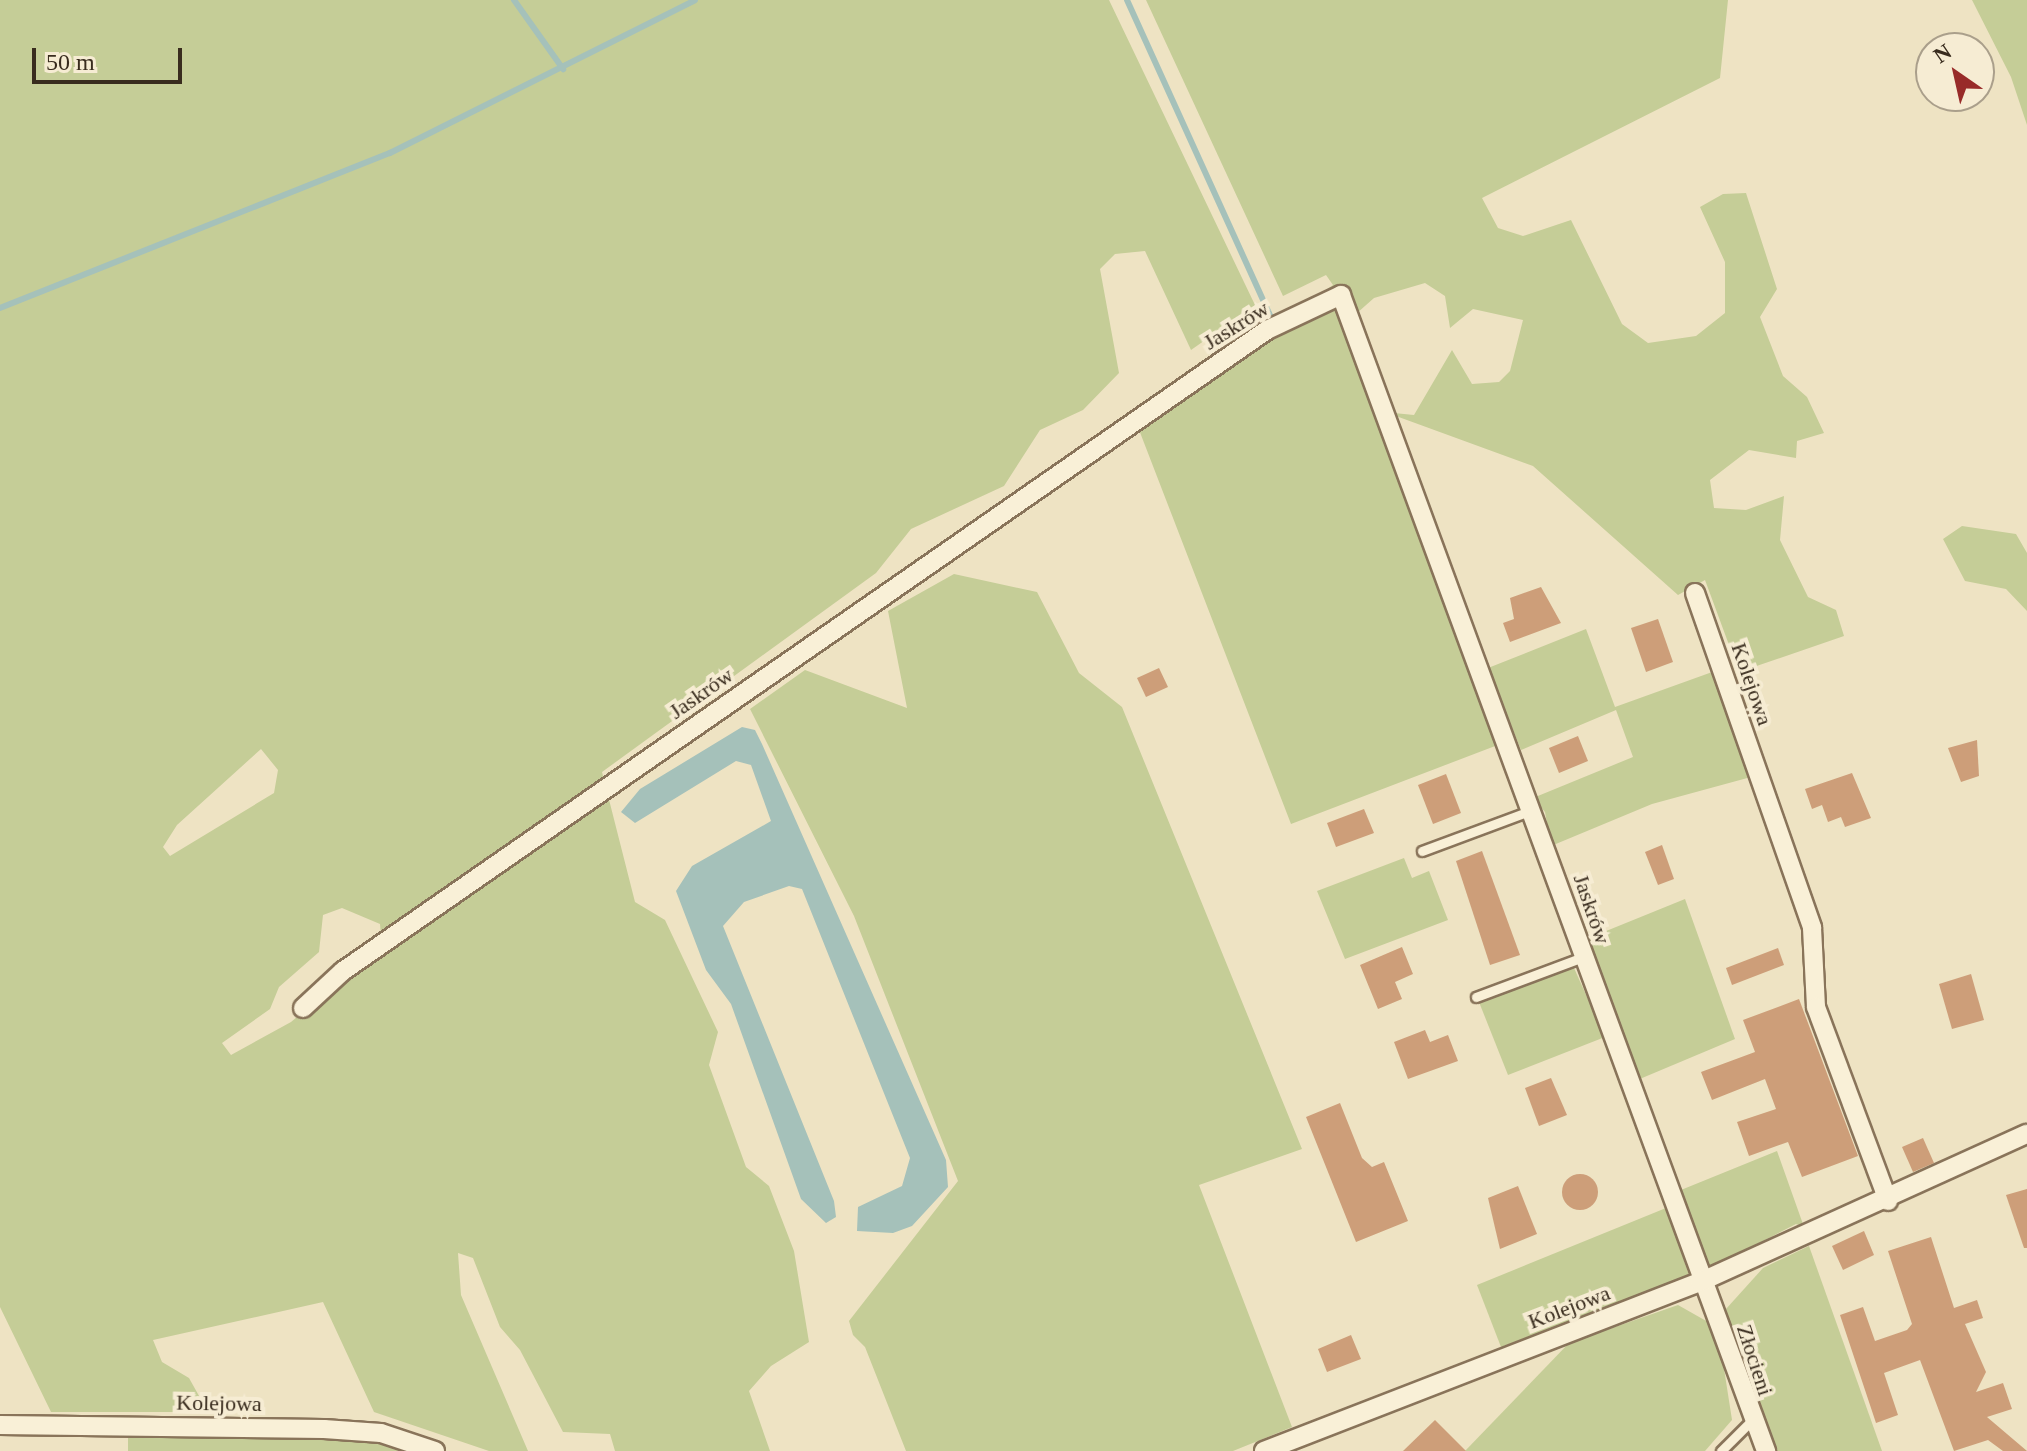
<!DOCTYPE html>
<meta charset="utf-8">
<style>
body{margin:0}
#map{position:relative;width:2027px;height:1451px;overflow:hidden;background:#eee3c3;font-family:"Times New Roman",serif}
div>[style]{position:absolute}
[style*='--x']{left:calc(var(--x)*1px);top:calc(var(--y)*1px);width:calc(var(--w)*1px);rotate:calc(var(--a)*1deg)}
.green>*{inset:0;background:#c5cd97}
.water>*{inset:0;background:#a5c1ba}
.stream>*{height:6px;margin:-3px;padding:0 3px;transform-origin:3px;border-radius:3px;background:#a5c1ba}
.building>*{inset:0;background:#cd9e79}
.round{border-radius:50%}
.roads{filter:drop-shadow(2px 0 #89745a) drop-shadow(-2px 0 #89745a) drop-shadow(0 2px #89745a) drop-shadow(0 -2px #89745a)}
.lane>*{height:9px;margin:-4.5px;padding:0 4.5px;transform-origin:4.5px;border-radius:4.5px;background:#f9f0d7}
.street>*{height:18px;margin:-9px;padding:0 9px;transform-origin:9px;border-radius:9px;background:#f9f0d7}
span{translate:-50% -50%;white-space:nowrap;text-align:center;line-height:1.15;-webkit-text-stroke:8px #f6ecd3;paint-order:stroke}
.street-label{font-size:22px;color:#392c1e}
.north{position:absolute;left:1915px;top:32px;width:80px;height:80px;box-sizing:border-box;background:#f6ecd3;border:2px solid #aa9f8b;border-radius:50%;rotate:326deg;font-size:22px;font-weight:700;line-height:32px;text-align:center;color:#392c1e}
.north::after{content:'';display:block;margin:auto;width:28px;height:36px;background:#982b29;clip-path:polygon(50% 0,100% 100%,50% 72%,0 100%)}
.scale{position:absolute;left:32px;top:48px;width:150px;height:36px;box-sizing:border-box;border:4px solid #392c1e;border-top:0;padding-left:10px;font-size:24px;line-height:28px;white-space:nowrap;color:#392c1e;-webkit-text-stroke:6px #f6ecd3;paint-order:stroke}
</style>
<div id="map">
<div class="green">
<div style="clip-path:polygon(evenodd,0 0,1109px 0,1255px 305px,1191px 350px,1145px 251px,1115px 254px,1100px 269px,1119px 373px,1083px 410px,1040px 430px,1004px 486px,911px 529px,876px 573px,602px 772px,635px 902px,665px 920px,718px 1032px,709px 1065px,746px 1167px,769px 1186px,794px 1251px,809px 1342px,771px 1366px,749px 1391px,770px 1451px,615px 1451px,610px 1434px,563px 1432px,520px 1350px,500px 1327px,473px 1258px,458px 1253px,461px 1295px,528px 1451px,489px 1451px,374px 1412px,323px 1302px,153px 1340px,162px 1362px,189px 1378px,208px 1412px,51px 1412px,0 1307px,0 0,261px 749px,278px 770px,274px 793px,170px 856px,163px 847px,177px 825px,261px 749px,0 0,342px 908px,380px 924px,382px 946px,291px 1022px,231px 1055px,222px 1043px,270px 1009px,279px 987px,319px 952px,323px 915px,342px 908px)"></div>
<div style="clip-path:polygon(evenodd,1146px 0,1728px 0,1720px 78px,1482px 198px,1498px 228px,1523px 236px,1571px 220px,1622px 324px,1648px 343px,1696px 336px,1725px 313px,1725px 262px,1700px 207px,1723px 194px,1746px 193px,1777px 289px,1760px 317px,1783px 376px,1807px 397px,1824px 433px,1797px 441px,1796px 458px,1749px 450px,1710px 480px,1714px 508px,1746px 510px,1784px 496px,1780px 540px,1808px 597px,1836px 610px,1844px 636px,1739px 672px,1705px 580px,1678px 595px,1533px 466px,1385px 412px,1503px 743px,1291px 824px,1136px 422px,1333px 285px,1326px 275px,1283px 296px,1146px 0,1425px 283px,1445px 296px,1450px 328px,1473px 309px,1523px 320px,1510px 371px,1499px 382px,1472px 384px,1452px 350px,1414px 415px,1384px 412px,1348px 321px,1374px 298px,1425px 283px)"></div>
<div style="clip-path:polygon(1972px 0,2027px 0,2027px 125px,2011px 77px)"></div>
<div style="clip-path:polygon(1962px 526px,2016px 534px,2027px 553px,2027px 611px,2006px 589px,1965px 581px,1943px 539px)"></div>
<div style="clip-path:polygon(954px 574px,1037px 592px,1079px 673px,1122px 707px,1302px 1149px,1199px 1185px,1292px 1427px,1233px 1451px,906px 1451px,865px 1347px,853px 1335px,849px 1321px,958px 1181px,854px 916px,750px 709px,805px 670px,907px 708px,888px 611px)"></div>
<div style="clip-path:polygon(1586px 629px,1615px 707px,1715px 671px,1751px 777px,1652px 804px,1551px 846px,1545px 812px,1533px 798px,1633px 757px,1616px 710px,1521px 750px,1488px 668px)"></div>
<div style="clip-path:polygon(1404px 858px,1412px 878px,1429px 871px,1448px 920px,1345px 959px,1317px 891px)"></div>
<div style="clip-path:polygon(1685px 899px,1735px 1039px,1635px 1081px,1584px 940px)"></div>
<div style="clip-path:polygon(1574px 968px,1605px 1037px,1508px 1075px,1479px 1002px)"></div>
<div style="clip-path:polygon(1777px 1151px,1804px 1227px,1796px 1224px,1713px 1267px,1703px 1264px,1676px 1192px)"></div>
<div style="clip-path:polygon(1666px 1208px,1689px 1275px,1501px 1347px,1477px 1285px)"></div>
<div style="clip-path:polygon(1809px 1246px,1882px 1451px,1777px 1451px,1764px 1432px,1726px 1309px,1763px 1268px)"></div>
<div style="clip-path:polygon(1678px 1305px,1708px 1322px,1722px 1356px,1732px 1420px,1705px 1451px,1465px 1451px,1569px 1343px)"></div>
<div style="clip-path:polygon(334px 1430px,426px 1451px,128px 1451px,128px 1435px)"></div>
</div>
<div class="water">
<div style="clip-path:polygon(742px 727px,755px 730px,762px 744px,946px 1160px,948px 1187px,912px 1226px,893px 1233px,857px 1231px,858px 1207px,902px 1186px,910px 1158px,802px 889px,789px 886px,744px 902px,723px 926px,834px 1201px,836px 1217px,826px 1223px,801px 1199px,731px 1004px,706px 970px,676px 891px,692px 866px,771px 821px,751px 765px,736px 761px,635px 823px,621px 812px,640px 789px)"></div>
</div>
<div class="stream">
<div style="--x:514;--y:0;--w:85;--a:54.6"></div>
<div style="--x:1127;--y:0;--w:348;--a:65.6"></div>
<div style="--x:0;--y:308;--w:420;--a:-21.7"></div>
<div style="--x:390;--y:153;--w:341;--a:-26.6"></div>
</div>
<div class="building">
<div style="clip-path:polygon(1541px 587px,1561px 623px,1510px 642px,1503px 623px,1514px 619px,1510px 598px)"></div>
<div style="clip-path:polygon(1658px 619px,1673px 662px,1646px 672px,1631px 628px)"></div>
<div style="clip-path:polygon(1159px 668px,1168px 687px,1146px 697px,1137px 678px)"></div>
<div style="clip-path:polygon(1578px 736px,1588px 761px,1559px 773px,1549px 748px)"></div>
<div style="clip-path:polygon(1977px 740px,1979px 776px,1961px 782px,1948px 748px)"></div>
<div style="clip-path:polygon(1852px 773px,1871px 818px,1845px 827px,1841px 817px,1828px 822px,1822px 805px,1812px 809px,1805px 789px)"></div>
<div style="clip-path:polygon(1446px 774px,1461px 813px,1433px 824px,1418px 785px)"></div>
<div style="clip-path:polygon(1364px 809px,1374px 833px,1336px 847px,1327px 823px)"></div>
<div style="clip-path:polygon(1662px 845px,1674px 879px,1658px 885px,1645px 852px)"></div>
<div style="clip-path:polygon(1482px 851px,1520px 955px,1490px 965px,1456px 861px)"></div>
<div style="clip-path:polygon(1402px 947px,1413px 974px,1395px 982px,1402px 999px,1378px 1009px,1360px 965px)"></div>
<div style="clip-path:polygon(1778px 948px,1784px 965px,1732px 985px,1726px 968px)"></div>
<div style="clip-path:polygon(1971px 974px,1984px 1020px,1952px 1029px,1939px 984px)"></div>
<div style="clip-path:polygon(1799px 999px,1858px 1156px,1802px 1177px,1788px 1142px,1749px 1156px,1737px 1122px,1776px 1109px,1765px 1079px,1712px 1100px,1701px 1072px,1755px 1052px,1743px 1020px)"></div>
<div style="clip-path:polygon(1425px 1030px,1430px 1042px,1448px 1035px,1458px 1061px,1408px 1079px,1394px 1042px)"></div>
<div style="clip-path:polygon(1551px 1078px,1567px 1115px,1539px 1126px,1525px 1088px)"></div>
<div style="clip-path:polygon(1340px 1103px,1362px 1158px,1372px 1167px,1384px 1162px,1408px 1221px,1356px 1242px,1306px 1117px)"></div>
<div style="clip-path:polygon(1923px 1138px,1934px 1163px,1913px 1172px,1902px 1147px)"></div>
<div class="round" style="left:1562px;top:1174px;width:36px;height:36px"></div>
<div style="clip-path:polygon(1518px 1186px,1537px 1234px,1500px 1249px,1488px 1198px)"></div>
<div style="clip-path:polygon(2027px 1189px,2027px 1248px,2024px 1248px,2006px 1195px)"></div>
<div style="clip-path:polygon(1864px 1231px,1874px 1255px,1843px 1270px,1832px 1246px)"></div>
<div style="clip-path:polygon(1931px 1237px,1954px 1308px,1977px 1300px,1983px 1318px,1965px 1324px,1986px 1372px,1976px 1392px,2003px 1383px,2012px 1409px,1987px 1417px,2027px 1451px,2003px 1451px,1988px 1440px,1954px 1451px,1920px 1360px,1884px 1373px,1898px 1415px,1876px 1423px,1840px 1315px,1863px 1307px,1875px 1341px,1907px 1330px,1912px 1324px,1888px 1251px)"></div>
<div style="clip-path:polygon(1351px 1335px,1361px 1359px,1327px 1372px,1318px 1349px)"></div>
<div style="clip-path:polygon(1435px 1420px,1466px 1451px,1403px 1451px)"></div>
</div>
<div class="roads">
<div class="lane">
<div style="--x:1422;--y:851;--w:117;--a:-20.4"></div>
<div style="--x:1476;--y:997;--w:114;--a:-20.5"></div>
<div style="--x:1721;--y:1451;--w:41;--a:-45"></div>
</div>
<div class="street">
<div style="--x:1695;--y:593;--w:355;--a:70.7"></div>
<div style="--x:1812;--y:928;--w:79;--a:87.1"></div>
<div style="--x:1816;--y:1007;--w:207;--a:69.6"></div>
<div style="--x:303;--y:1008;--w:54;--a:-42.8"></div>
<div style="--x:343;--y:971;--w:1125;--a:-34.75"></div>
<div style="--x:1267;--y:330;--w:82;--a:-25.3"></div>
<div style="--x:1341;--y:295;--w:1232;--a:69.81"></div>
<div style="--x:0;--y:1425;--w:324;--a:0.7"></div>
<div style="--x:324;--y:1429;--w:57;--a:4"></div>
<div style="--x:381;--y:1433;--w:57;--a:18.4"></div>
<div style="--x:1264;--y:1451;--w:468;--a:-21.2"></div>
<div style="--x:1700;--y:1282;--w:359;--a:-24.4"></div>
</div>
</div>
<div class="street-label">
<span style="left:1236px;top:325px;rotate:-32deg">Jaskrów</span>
<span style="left:1752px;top:684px;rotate:71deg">Kolejowa</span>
<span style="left:701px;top:693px;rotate:-35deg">Jaskrów</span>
<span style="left:1592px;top:909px;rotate:71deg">Jaskrów</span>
<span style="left:1569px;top:1307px;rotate:-21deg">Kolejowa</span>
<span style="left:1755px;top:1360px;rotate:72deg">Złocieni</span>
<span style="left:219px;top:1403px;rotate:1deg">Kolejowa</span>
</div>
<div class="north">N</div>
<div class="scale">50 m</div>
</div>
